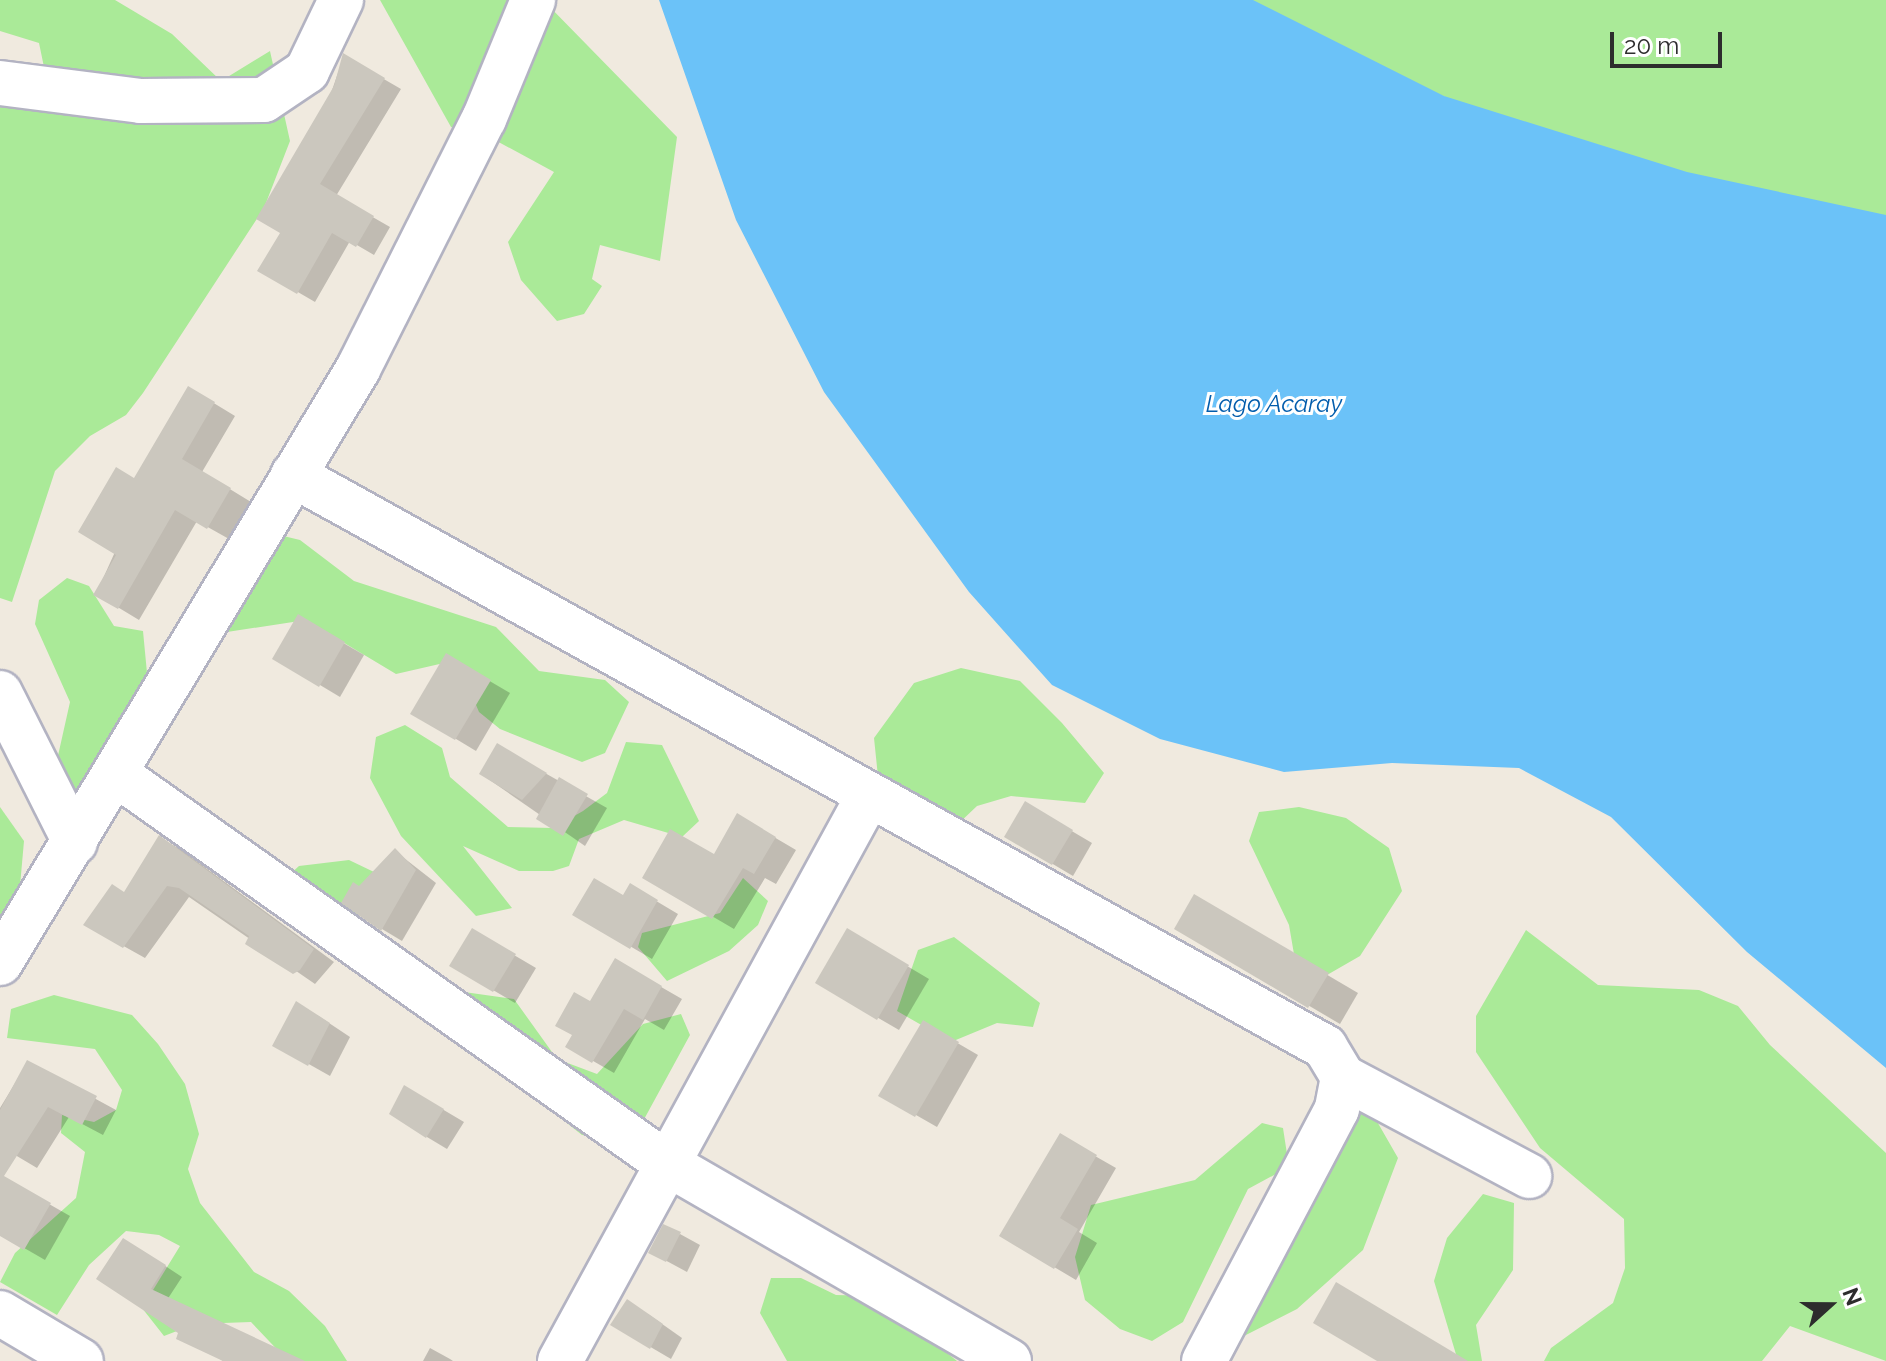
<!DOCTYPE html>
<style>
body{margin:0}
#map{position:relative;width:1886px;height:1361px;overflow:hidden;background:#f0eadf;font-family:Raleway,sans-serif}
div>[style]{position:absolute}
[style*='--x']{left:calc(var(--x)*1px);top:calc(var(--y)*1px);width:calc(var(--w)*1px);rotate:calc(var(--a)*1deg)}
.green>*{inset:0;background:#aaea98}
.water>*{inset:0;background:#6bc2f8}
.shadow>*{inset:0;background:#0003}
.building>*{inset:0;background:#cbc7be}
.roads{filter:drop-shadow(2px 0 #b3b3c2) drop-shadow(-2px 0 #b3b3c2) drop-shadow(0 2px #b3b3c2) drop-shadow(0 -2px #b3b3c2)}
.street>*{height:44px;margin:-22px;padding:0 22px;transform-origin:22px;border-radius:22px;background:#fff}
span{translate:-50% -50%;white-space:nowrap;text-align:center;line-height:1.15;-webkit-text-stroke:6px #fff;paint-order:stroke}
.water-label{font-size:24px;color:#035dac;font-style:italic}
.north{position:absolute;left:1790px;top:1265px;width:80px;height:80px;-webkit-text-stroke:6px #fff;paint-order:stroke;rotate:69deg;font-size:22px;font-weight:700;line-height:32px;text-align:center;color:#2d2d2d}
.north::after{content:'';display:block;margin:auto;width:28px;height:36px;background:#2d2d2d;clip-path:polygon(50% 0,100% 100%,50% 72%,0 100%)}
.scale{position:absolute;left:1610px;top:32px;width:112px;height:36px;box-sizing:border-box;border:4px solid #2d2d2d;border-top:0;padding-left:10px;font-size:24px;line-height:28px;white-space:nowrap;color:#2d2d2d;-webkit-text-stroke:6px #fff;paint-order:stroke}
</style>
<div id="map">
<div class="green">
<div style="clip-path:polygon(0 0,115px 0,172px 34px,221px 81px,270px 51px,290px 141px,264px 208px,143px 393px,126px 415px,90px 436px,55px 471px,12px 602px,0 598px,0 103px,50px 96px,39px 43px,0 31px)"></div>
<div style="clip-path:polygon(380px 0,543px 0,677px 137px,660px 261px,600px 245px,592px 279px,602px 286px,584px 314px,557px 321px,521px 280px,508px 242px,554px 172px,493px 139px,451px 127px)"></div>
<div style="clip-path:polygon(1217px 0,1886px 0,1886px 255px,1794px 245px)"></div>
<div style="clip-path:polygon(271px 533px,300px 540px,354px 581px,496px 627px,539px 671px,605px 680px,629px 702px,605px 753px,582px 762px,500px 729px,479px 712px,457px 660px,396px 674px,306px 620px,227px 632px,220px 598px)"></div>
<div style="clip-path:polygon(67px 578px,89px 586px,114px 626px,143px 631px,147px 673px,77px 794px,61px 799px,53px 778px,70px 702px,35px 624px,39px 600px)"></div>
<div style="clip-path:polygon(961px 668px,1020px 681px,1062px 723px,1104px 773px,1085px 803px,1011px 796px,977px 806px,937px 844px,880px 796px,874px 738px,914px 683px)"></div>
<div style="clip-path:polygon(405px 725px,442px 748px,450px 777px,508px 827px,553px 828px,583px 811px,607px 793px,626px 742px,662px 745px,699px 821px,682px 837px,624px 820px,579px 839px,569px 866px,553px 871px,519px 871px,463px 846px,512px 908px,476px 916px,401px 836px,370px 778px,376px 737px)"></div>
<div style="clip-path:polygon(0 807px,24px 841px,19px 897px,0 920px)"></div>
<div style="clip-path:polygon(1299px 807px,1346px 818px,1389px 848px,1402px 891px,1360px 956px,1327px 975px,1295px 960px,1289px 925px,1249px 841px,1259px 812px)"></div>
<div style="clip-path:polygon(349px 860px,374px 872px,368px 904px,348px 930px,278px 885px,299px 866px)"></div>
<div style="clip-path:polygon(743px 878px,768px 901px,758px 925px,729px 951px,667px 981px,638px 947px,642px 933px,720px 913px)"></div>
<div style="clip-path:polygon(1526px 930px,1598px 985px,1699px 990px,1738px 1006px,1770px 1045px,1886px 1153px,1886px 1361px,1790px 1326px,1762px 1361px,1544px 1361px,1551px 1348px,1613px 1303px,1625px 1268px,1624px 1219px,1540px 1148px,1476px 1052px,1476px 1016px)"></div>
<div style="clip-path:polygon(954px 937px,1040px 1003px,1033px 1027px,997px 1023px,951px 1042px,897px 1011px,918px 950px)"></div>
<div style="clip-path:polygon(443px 989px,514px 999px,557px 1059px,597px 1074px,643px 1024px,681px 1014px,690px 1035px,642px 1123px,617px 1140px,582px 1135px,468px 1045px,442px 1033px,428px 1000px)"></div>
<div style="clip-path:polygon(54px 995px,132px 1015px,158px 1044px,185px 1084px,199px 1134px,188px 1169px,200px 1203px,254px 1272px,289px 1291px,325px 1326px,347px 1361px,288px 1361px,251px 1322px,195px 1324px,164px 1336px,142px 1308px,180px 1246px,159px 1235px,126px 1231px,89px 1265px,57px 1315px,0 1282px,15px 1253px,76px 1198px,85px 1152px,61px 1133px,62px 1115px,94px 1122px,116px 1110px,122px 1090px,95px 1049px,7px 1038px,11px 1009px)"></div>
<div style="clip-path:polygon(1371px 1111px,1398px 1158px,1363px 1250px,1297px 1309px,1242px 1337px,1239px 1318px,1257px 1279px,1288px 1250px,1323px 1120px)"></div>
<div style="clip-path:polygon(1262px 1123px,1283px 1128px,1289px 1167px,1248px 1189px,1183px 1322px,1152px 1341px,1120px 1329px,1085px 1300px,1075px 1257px,1091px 1205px,1195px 1180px)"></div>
<div style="clip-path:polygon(1483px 1194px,1514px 1203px,1513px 1270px,1476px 1325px,1482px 1361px,1458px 1361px,1434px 1281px,1447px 1238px)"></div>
<div style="clip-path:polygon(771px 1278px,801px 1278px,836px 1295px,877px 1296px,957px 1361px,787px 1361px,760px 1313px)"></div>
</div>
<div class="water">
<div style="clip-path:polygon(659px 0,1253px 0,1444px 96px,1687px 172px,1886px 215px,1886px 1068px,1747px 952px,1611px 817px,1519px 768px,1392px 763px,1284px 772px,1160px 739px,1052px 685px,969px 592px,824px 392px,736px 220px)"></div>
</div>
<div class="shadow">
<div style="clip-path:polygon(344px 56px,401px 89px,336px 196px,390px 227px,374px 255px,350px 241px,315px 302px,260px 270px,282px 232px)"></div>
<div style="clip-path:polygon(189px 388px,235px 416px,202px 472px,251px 502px,229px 539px,197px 521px,139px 620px,96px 594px)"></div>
<div style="clip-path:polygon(299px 617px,364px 655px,340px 697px,275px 658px)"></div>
<div style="clip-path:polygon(447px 656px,510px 693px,476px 751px,413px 713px)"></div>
<div style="clip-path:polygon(497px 746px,607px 808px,585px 846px,481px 774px)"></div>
<div style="clip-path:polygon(1026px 804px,1092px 843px,1073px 876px,1007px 837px)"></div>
<div style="clip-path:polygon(738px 816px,796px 850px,776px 884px,765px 878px,734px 929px,645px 877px,714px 857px)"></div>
<div style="clip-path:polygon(160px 838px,180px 849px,334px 962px,315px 984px,189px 897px,145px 958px,86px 925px,125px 894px)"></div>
<div style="clip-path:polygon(395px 851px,436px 883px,402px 941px,382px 929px)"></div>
<div style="clip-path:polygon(631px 886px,678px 914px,652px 959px,575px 914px,624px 897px)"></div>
<div style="clip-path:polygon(1195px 897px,1358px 993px,1340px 1024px,1177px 928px)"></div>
<div style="clip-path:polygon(472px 930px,536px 968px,515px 1003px,452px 966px)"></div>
<div style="clip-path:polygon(848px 931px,929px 979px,899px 1030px,818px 983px)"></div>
<div style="clip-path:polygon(616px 961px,682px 999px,664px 1030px,645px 1019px,614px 1073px,567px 1046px)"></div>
<div style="clip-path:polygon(317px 1015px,350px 1037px,330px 1076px,275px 1045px)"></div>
<div style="clip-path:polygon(923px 1023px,978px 1055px,937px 1127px,881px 1095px)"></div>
<div style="clip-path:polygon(28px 1062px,116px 1110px,103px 1135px,69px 1117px,37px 1168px,0 1146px,0 1108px)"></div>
<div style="clip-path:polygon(405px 1087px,464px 1122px,447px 1149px,427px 1137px)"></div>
<div style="clip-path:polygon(1060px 1136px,1116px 1168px,1079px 1232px,1097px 1243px,1076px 1280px,1002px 1236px)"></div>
<div style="clip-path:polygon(0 1176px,70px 1216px,45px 1260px,0 1234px)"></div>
<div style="clip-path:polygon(680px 1234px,700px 1245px,687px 1272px,650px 1252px)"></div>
<div style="clip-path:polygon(141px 1250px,182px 1277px,167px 1300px,285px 1361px,223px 1361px,99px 1279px)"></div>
<div style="clip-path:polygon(648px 1314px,682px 1338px,671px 1359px,613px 1325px)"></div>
<div style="clip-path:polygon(430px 1348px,450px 1359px,453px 1361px,423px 1361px)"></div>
</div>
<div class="building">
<div style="clip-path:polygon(343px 53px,385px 78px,320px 184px,374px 216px,356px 247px,332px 233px,297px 294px,257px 271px,280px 233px,256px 219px,334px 86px)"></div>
<div style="clip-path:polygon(188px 386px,215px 402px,182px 459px,231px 488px,207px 529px,175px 510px,118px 609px,93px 595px,116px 555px,78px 532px,116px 467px,134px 478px)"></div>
<div style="clip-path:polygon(298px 614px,345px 642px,319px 687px,272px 659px)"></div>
<div style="clip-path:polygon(446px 653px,491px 680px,455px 740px,410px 714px)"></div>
<div style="clip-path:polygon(497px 743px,547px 773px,522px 800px,479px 774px)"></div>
<div style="clip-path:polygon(559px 777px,588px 794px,563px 836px,536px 819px)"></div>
<div style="clip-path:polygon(1025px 801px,1073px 830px,1052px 865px,1004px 837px)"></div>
<div style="clip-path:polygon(737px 813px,776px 837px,754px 874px,743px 868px,712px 919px,642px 878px,670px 829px,714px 854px)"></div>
<div style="clip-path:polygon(159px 835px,314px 949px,300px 970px,293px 974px,245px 944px,249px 936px,179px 888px,167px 886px,123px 948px,83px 925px,112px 884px,124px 892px)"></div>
<div style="clip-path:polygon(395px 848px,416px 870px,381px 931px,341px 903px,353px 882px,359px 886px)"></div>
<div style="clip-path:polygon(594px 878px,623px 895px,630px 883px,658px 900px,630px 949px,572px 915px)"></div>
<div style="clip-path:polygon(1194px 894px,1329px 973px,1308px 1008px,1174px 929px)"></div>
<div style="clip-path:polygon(472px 928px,516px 954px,493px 992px,449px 966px)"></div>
<div style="clip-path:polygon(847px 928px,909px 965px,877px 1020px,815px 983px)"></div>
<div style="clip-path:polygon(615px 958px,662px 986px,643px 1020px,624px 1009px,592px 1063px,565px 1047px,572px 1035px,555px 1026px,574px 992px,590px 1001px)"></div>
<div style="clip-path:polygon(296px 1001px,330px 1023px,308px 1066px,272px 1046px)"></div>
<div style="clip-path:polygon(923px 1020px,959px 1042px,915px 1117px,878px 1096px)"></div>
<div style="clip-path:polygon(27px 1060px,97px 1096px,82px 1125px,48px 1107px,4px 1176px,51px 1203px,24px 1250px,0 1236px,0 1110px)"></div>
<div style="clip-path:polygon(404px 1085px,444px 1109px,426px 1138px,389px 1114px)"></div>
<div style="clip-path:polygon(1060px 1133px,1097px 1155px,1060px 1218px,1078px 1229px,1054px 1269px,999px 1236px)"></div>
<div style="clip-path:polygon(663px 1224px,681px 1232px,666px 1262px,648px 1253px)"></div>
<div style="clip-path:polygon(123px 1238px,166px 1265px,151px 1289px,305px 1361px,223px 1361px,176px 1339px,178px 1333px,96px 1279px)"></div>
<div style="clip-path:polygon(1336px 1282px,1468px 1361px,1377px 1361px,1313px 1323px)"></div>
<div style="clip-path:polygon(627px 1299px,663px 1324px,650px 1349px,610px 1325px)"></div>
</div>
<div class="roads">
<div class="street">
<div style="--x:0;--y:83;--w:142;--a:7.3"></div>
<div style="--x:141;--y:101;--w:123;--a:-0.5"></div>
<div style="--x:264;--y:100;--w:52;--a:-34"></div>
<div style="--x:307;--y:71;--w:79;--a:-64.4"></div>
<div style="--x:293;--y:475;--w:1180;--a:29"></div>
<div style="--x:1325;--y:1047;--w:35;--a:59"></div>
<div style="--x:1343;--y:1077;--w:33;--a:101"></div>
<div style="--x:1337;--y:1109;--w:285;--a:117.8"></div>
<div style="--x:0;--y:693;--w:167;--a:63.3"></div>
<div style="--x:116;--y:774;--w:674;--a:35.27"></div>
<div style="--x:666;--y:1163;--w:396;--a:30"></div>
<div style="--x:0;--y:963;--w:694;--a:-58.92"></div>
<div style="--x:358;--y:369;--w:280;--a:-63.3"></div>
<div style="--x:484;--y:119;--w:129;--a:-67.6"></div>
<div style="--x:1343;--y:1077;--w:211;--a:28"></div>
<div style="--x:0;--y:1313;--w:94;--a:30.7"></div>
<div style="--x:560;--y:1361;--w:645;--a:-61.37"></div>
</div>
</div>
<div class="water-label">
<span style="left:1274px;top:404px">Lago Acaray</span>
</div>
<div class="north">N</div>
<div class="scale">20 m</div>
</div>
